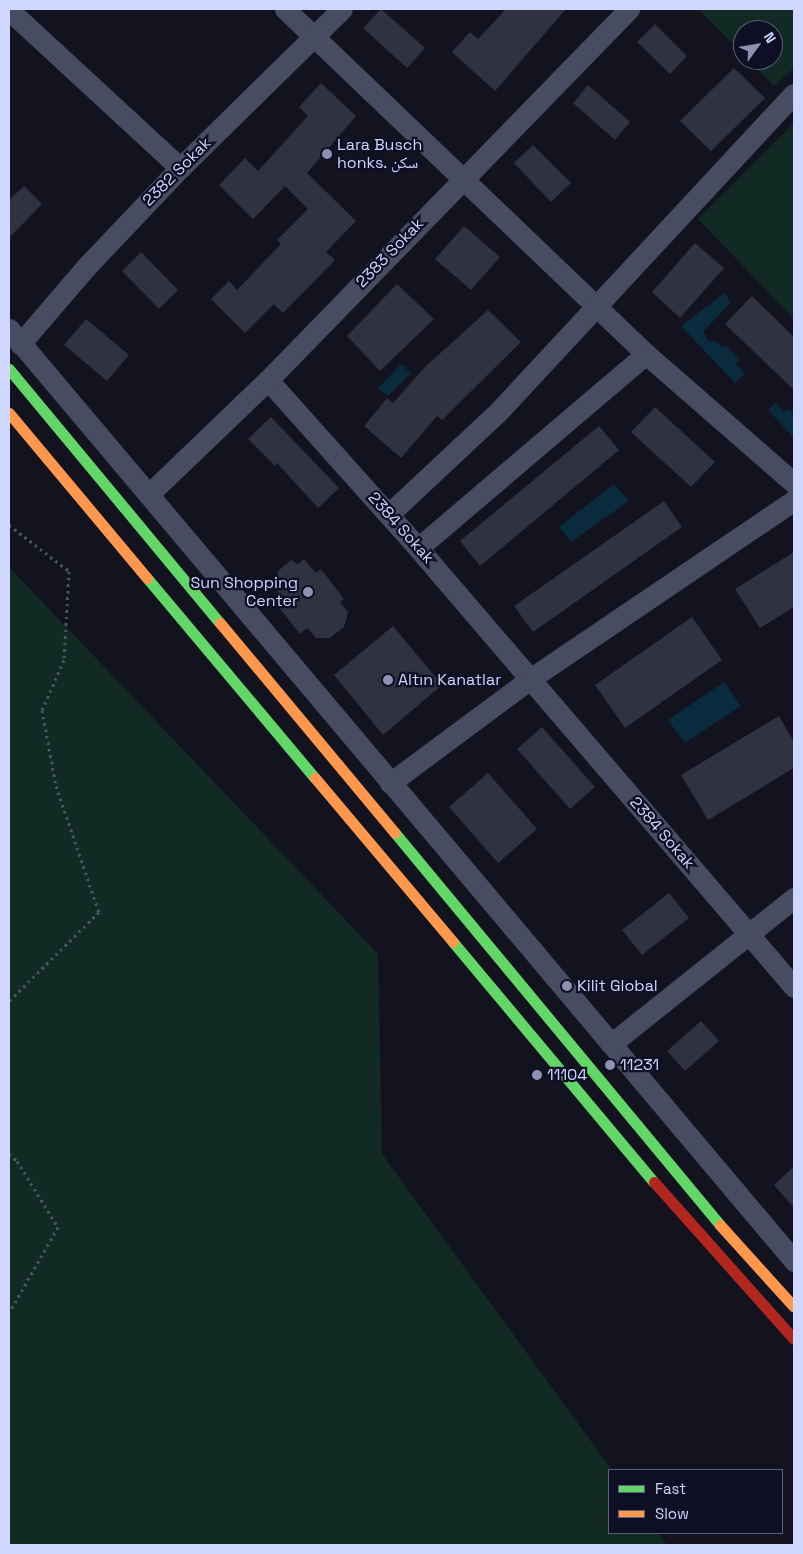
<!DOCTYPE html>
<meta charset="utf-8">
<style>
body{margin:0}
#map{position:relative;width:803px;height:1554px;overflow:hidden;background:#13131f;font-family:"Space Grotesk","Noto Naskh Arabic",sans-serif}
div>[style]{position:absolute}
[style*='--x']{left:calc(var(--x)*1px);top:calc(var(--y)*1px);width:calc(var(--w)*1px);rotate:calc(var(--a)*1deg)}
.green>*{inset:0;background:#112a24}
.water>*{inset:0;background:#0a2a3e}
.building>*{inset:0;background:#303141}
.path>*{height:3px;margin-top:-1.5px;transform-origin:0;background:repeating-linear-gradient(90deg,#465960 0 2.5px,transparent 0 6.5px)}
.street>*{height:21px;margin:-10.5px;padding:0 10.5px;transform-origin:10.5px;border-radius:10.5px;background:#474c60}
.fast>*{height:11px;margin:-5.5px;padding:0 5.5px;transform-origin:5.5px;border-radius:5.5px;background:#63d668}
.slow>*{height:11px;margin:-5.5px;padding:0 5.5px;transform-origin:5.5px;border-radius:5.5px;background:#ff974d}
.jam>*{height:11px;margin:-5.5px;padding:0 5.5px;transform-origin:5.5px;border-radius:5.5px;background:#b3261e}
.dots>*{width:14px;height:14px;translate:-50% -50%;box-sizing:border-box;border:2px solid #0e0f24;border-radius:50%}
span{translate:-50% -50%;white-space:nowrap;text-align:center;line-height:1.15;-webkit-text-stroke:4.5px #0e0f24;paint-order:stroke}
.poi-label{font-size:16px;color:#d0d7ff}
.left{translate:0 -50%;text-align:left}
.right{translate:-100% -50%;text-align:right}
.street-label{font-size:16px;color:#d0d7ff}
.frame{position:absolute;inset:0;border:10px solid #d0d7ff;pointer-events:none}
.legend{position:absolute;left:608px;top:1469px;width:175px;height:65px;box-sizing:border-box;background:#0e0f24;border:1px solid #5c5f7c;margin:0;padding:6px 9px;list-style:none;font-size:15px;color:#d0d7ff}
.legend li{display:flex;align-items:center;gap:10px;height:25px}
.legend b{width:25px;border:1px solid #5c5f7c}
.north{position:absolute;left:733px;top:20px;width:50px;height:50px;box-sizing:border-box;background:#0e0f24;border:1px solid #5c5f7c;border-radius:50%;rotate:58deg;font-size:14px;font-weight:700;line-height:20px;text-align:center;color:#d0d7ff}
.north::after{content:'';display:block;margin:auto;width:18px;height:22px;background:#8e92b1;clip-path:polygon(50% 0,100% 100%,50% 72%,0 100%)}
</style>
<div id="map">
<div class="green">
<div style="clip-path:polygon(698px 9px,794px 9px,794px 68px,774px 86px,748px 60px,773px 60px,773px 30px,743px 30px,743px 54px)"></div>
<div style="clip-path:polygon(794px 123px,794px 319px,698px 219px)"></div>
<div style="clip-path:polygon(9px 567px,378px 954px,382px 1154px,612px 1470px,609px 1533px,658px 1533px,667px 1545px,9px 1545px)"></div>
</div>
<div class="water">
<div style="clip-path:polygon(724px 293px,731px 302px,703px 332px,709px 342px,714px 340px,722px 348px,725px 345px,740px 360px,736px 364px,745px 374px,735px 383px,681px 326px)"></div>
<div style="clip-path:polygon(401px 364px,411px 373px,388px 396px,378px 388px)"></div>
<div style="clip-path:polygon(775px 403px,784px 412px,789px 409px,794px 416px,794px 438px,768px 410px)"></div>
<div style="clip-path:polygon(614px 484px,629px 501px,571px 542px,559px 527px)"></div>
<div style="clip-path:polygon(724px 682px,741px 706px,685px 743px,668px 720px)"></div>
</div>
<div class="building">
<div style="clip-path:polygon(381px 9px,425px 48px,407px 68px,363px 28px)"></div>
<div style="clip-path:polygon(506px 9px,566px 9px,495px 91px,452px 52px,470px 32px,478px 39px)"></div>
<div style="clip-path:polygon(655px 24px,687px 56px,670px 74px,637px 42px)"></div>
<div style="clip-path:polygon(734px 68px,765px 98px,711px 151px,680px 121px)"></div>
<div style="clip-path:polygon(321px 83px,356px 116px,307px 173px,356px 221px,326px 252px,335px 260px,283px 313px,274px 304px,245px 333px,211px 299px,229px 281px,237px 290px,281px 244px,277px 240px,308px 209px,285px 186px,253px 219px,219px 185px,245px 158px,258px 171px,308px 116px,299px 107px)"></div>
<div style="clip-path:polygon(588px 85px,630px 122px,615px 140px,573px 103px)"></div>
<div style="clip-path:polygon(533px 145px,571px 183px,551px 202px,514px 163px)"></div>
<div style="clip-path:polygon(24px 186px,42px 204px,9px 238px,9px 200px)"></div>
<div style="clip-path:polygon(464px 226px,500px 257px,471px 290px,435px 259px)"></div>
<div style="clip-path:polygon(695px 243px,724px 268px,680px 318px,652px 292px)"></div>
<div style="clip-path:polygon(141px 252px,178px 290px,159px 309px,122px 271px)"></div>
<div style="clip-path:polygon(397px 284px,434px 319px,380px 371px,347px 336px)"></div>
<div style="clip-path:polygon(752px 296px,794px 337px,794px 390px,725px 324px)"></div>
<div style="clip-path:polygon(488px 310px,521px 342px,442px 420px,437px 416px,401px 458px,364px 426px,387px 398px,393px 403px,425px 367px)"></div>
<div style="clip-path:polygon(86px 319px,129px 355px,107px 381px,64px 345px)"></div>
<div style="clip-path:polygon(655px 407px,715px 462px,691px 487px,631px 432px)"></div>
<div style="clip-path:polygon(271px 417px,339px 488px,318px 508px,277px 463px,275px 466px,248px 439px)"></div>
<div style="clip-path:polygon(599px 426px,619px 450px,480px 566px,460px 541px)"></div>
<div style="clip-path:polygon(664px 501px,682px 527px,533px 632px,514px 606px)"></div>
<div style="clip-path:polygon(794px 552px,794px 607px,760px 628px,735px 589px)"></div>
<div style="clip-path:polygon(304px 559px,316px 573px,321px 569px,344px 599px,340px 602px,348px 612px,344px 627px,330px 638px,316px 638px,307px 628px,300px 634px,277px 605px,284px 599px,272px 585px,278px 580px,278px 571px,291px 560px,298px 564px)"></div>
<div style="clip-path:polygon(692px 617px,722px 660px,625px 728px,595px 685px)"></div>
<div style="clip-path:polygon(393px 626px,442px 685px,383px 735px,334px 675px)"></div>
<div style="clip-path:polygon(779px 716px,794px 742px,794px 768px,708px 820px,681px 775px)"></div>
<div style="clip-path:polygon(542px 727px,595px 787px,570px 809px,517px 749px)"></div>
<div style="clip-path:polygon(488px 773px,537px 829px,498px 863px,449px 807px)"></div>
<div style="clip-path:polygon(669px 893px,689px 918px,642px 955px,622px 930px)"></div>
<div style="clip-path:polygon(701px 1021px,719px 1041px,685px 1071px,667px 1051px)"></div>
<div style="clip-path:polygon(794px 1166px,794px 1208px,774px 1185px)"></div>
</div>
<div class="path">
<div style="--x:9;--y:525;--w:76;--a:37.5"></div>
<div style="--x:69;--y:571;--w:89;--a:93.2"></div>
<div style="--x:64;--y:660;--w:55;--a:113.7"></div>
<div style="--x:42;--y:710;--w:77;--a:79.6"></div>
<div style="--x:56;--y:786;--w:133;--a:71.2"></div>
<div style="--x:99;--y:912;--w:127;--a:135.3"></div>
<div style="--x:9;--y:1154;--w:11;--a:41"></div>
<div style="--x:17;--y:1161;--w:78;--a:58.2"></div>
<div style="--x:58;--y:1227;--w:99;--a:119.7"></div>
</div>
<div class="street">
<div style="--x:285;--y:9;--w:499;--a:43.7"></div>
<div style="--x:646;--y:354;--w:196;--a:41.1"></div>
<div style="--x:9;--y:10;--w:233;--a:42.7"></div>
<div style="--x:9;--y:329;--w:1219;--a:49.89"></div>
<div style="--x:20;--y:344;--w:101;--a:-49.4"></div>
<div style="--x:86;--y:267;--w:137;--a:-46.5"></div>
<div style="--x:180;--y:168;--w:227;--a:-44.5"></div>
<div style="--x:268;--y:380;--w:225;--a:48.2"></div>
<div style="--x:418;--y:548;--w:578;--a:49.42"></div>
<div style="--x:149;--y:494;--w:165;--a:-43.8"></div>
<div style="--x:268;--y:380;--w:518;--a:-45.78"></div>
<div style="--x:389;--y:514;--w:149;--a:-43.1"></div>
<div style="--x:498;--y:412;--w:434;--a:-47.1"></div>
<div style="--x:418;--y:548;--w:299;--a:-40.4"></div>
<div style="--x:390;--y:783;--w:174;--a:-36.6"></div>
<div style="--x:530;--y:679;--w:319;--a:-34.1"></div>
<div style="--x:611;--y:1044;--w:234;--a:-38.6"></div>
</div>
<div class="fast">
<div style="--x:9;--y:369;--w:330;--a:50.3"></div>
<div style="--x:147;--y:578;--w:261;--a:50"></div>
<div style="--x:395;--y:833;--w:509;--a:50.34"></div>
<div style="--x:453;--y:942;--w:313;--a:50.1"></div>
</div>
<div class="slow">
<div style="--x:9;--y:413;--w:215;--a:50.1"></div>
<div style="--x:220;--y:623;--w:273;--a:50.2"></div>
<div style="--x:315;--y:778;--w:214;--a:49.9"></div>
<div style="--x:720;--y:1225;--w:110;--a:47.9"></div>
</div>
<div class="jam">
<div style="--x:654;--y:1182;--w:210;--a:48.3"></div>
</div>
<div class="dots">
<div style="left:327px;top:154px;background:#8e92b1"></div>
<div style="left:308px;top:592px;background:#8e92b1"></div>
<div style="left:388px;top:680px;background:#8e92b1"></div>
<div style="left:567px;top:986px;background:#8e92b1"></div>
<div style="left:610px;top:1065px;background:#8e92b1"></div>
<div style="left:537px;top:1075px;background:#8e92b1"></div>
</div>
<div class="poi-label">
<span class="left" style="left:337px;top:154px">Lara Busch<br>honks. سكن</span>
<span class="right" style="left:298px;top:592px">Sun Shopping<br>Center</span>
<span class="left" style="left:398px;top:680px">Altın Kanatlar</span>
<span class="left" style="left:577px;top:986px">Kilit Global</span>
<span class="left" style="left:620px;top:1065px">11231</span>
<span class="left" style="left:547px;top:1075px">11104</span>
</div>
<div class="street-label">
<span style="left:177px;top:172px;rotate:-45deg">2382 Sokak</span>
<span style="left:390px;top:253px;rotate:-46deg">2383 Sokak</span>
<span style="left:401px;top:528px;rotate:48deg">2384 Sokak</span>
<span style="left:662px;top:833px;rotate:49deg">2384 Sokak</span>
</div>
<div class="frame"></div>
<ul class="legend">
<li><b style="height:6px;background:#63d668"></b>Fast</li>
<li><b style="height:6px;background:#ff974d"></b>Slow</li>
</ul>
<div class="north">N</div>
</div>
